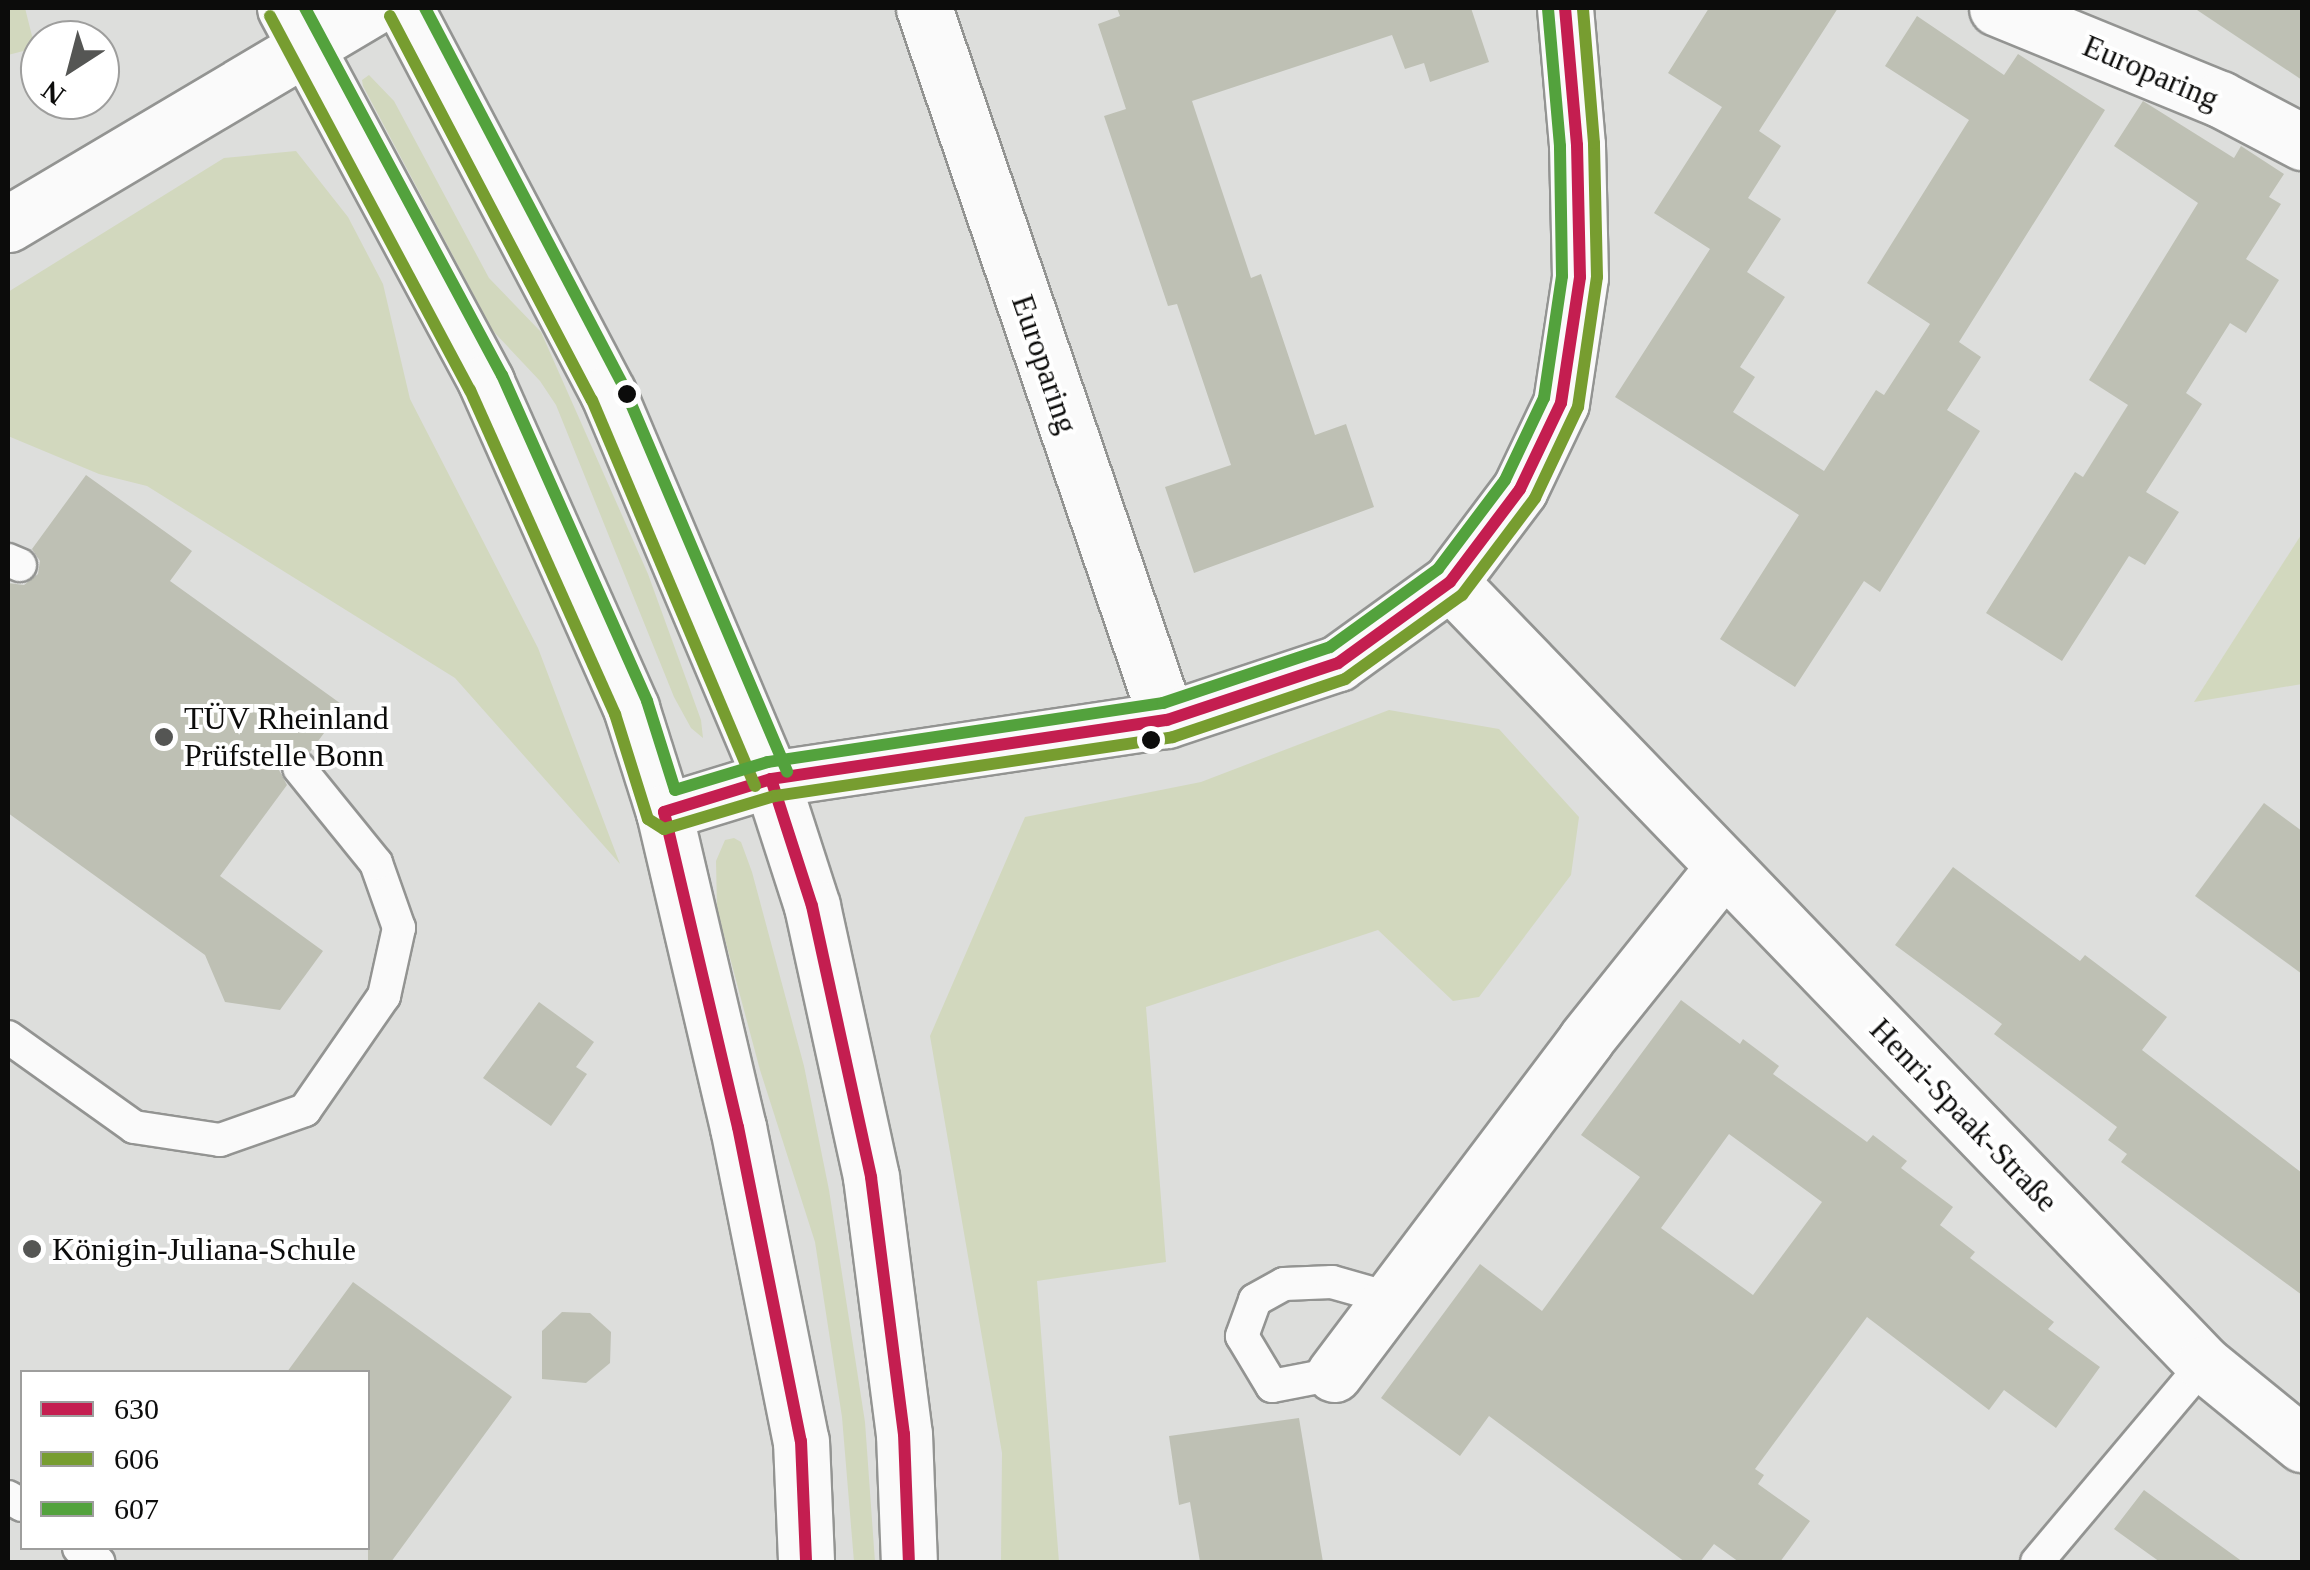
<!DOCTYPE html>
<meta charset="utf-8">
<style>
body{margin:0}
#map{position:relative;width:2310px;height:1570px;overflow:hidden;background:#dddedc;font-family:Georgia,serif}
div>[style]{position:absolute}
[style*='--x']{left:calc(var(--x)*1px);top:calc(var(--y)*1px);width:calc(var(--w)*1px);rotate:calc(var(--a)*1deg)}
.green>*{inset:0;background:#d2d8be}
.building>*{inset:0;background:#bec0b4}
.roads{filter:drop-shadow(2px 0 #939492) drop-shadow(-2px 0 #939492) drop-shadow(0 2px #939492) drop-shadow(0 -2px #939492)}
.service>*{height:32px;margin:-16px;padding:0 16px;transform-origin:16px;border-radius:16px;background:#fafafa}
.minor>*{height:55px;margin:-27.5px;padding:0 27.5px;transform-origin:27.5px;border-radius:27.5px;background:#fafafa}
.secondary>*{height:55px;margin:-27.5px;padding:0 27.5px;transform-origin:27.5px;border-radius:27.5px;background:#fafafa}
.bus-1>*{height:12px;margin:-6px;padding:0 6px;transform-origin:6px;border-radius:6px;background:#c41e50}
.bus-2>*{height:12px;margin:-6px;padding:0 6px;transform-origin:6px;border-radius:6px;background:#779d30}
.bus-3>*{height:12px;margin:-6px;padding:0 6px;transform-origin:6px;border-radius:6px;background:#53a23d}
.dots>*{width:28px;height:28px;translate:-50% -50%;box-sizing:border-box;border:5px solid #fff;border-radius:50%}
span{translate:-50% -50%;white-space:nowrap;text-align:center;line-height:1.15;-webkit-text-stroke:8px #fff;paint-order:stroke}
.street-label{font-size:32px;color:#0c0c0b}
.poi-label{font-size:32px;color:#0c0c0b}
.left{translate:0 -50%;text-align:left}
.frame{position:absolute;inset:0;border:10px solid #0c0c0b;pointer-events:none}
.legend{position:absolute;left:20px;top:1370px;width:350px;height:180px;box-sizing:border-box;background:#fff;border:2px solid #9e9e9d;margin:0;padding:12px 18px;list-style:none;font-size:30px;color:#0c0c0b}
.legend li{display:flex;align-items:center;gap:20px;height:50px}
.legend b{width:50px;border:2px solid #9e9e9d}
.north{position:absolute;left:20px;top:20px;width:100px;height:100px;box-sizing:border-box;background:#fff;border:2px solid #9e9e9d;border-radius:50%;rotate:216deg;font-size:28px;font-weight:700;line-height:40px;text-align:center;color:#0c0c0b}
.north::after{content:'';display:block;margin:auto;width:35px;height:45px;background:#555654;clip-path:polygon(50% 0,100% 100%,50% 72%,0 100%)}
</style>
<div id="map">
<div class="green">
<div style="clip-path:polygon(8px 8px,25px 8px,35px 48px,8px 55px)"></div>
<div style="clip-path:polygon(369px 75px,394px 101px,489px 278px,541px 332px,648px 574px,701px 720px,703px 738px,691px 728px,674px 697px,556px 405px,540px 381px,493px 331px,363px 86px,362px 80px)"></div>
<div style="clip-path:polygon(296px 151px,348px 217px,383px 284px,410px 399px,538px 648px,620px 864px,455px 678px,147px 486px,99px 474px,8px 436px,8px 292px,224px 158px)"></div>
<div style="clip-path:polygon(2301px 535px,2302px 684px,2194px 702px)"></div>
<div style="clip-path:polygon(1389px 710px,1499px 729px,1579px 817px,1571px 875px,1479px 997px,1453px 1001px,1378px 930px,1146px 1007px,1166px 1262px,1037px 1281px,1059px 1562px,1001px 1562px,1002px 1453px,930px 1036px,1025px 817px,1201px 782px)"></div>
<div style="clip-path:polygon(734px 838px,741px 842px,752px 872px,804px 1066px,829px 1190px,865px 1422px,875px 1562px,854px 1562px,842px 1417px,815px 1242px,760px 1070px,717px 909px,716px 861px,725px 840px)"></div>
</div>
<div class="building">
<div style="clip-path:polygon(1117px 8px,1471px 8px,1489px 62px,1430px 82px,1424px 63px,1405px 69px,1392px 35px,1192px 101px,1251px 278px,1261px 274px,1315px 435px,1346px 424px,1374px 507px,1194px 573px,1165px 487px,1231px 465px,1177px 304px,1168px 306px,1104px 116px,1126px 109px,1098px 24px,1120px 16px)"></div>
<div style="clip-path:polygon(1709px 8px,1838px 8px,1759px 131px,1781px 146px,1748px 198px,1781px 219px,1747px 272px,1785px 297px,1740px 367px,1755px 377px,1733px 412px,1824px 471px,1876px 390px,1884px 395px,1930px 324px,1867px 283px,1969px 120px,1885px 66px,1917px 16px,2004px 75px,2018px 54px,2105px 110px,1959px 342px,1981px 357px,1947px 410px,1980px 431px,1880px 592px,1864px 581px,1795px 687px,1720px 639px,1799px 515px,1615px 397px,1710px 249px,1654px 213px,1722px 107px,1668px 73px)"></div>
<div style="clip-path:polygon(2194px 8px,2302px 8px,2302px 80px)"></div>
<div style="clip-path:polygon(2143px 101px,2234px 158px,2241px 146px,2284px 174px,2269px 197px,2281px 204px,2246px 259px,2279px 280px,2246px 333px,2230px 323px,2186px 393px,2202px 404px,2146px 492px,2179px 512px,2145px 565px,2129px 556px,2062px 661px,1986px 613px,2075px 472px,2083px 477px,2128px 405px,2089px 380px,2198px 203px,2114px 146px)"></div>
<div style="clip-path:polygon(86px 475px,192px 551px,170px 581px,344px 706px,310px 752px,297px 748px,286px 753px,279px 770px,287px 785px,220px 876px,323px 951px,280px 1010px,225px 1002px,205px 955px,8px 813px,8px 583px,24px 585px,38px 574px,40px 561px,32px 549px)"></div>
<div style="clip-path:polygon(2264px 803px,2302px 831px,2302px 974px,2195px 896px)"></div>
<div style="clip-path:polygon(1953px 867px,2080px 961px,2085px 955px,2167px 1017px,2142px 1050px,2302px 1173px,2302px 1295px,2121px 1162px,2127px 1154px,2108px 1140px,2117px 1127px,1994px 1034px,2002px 1024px,1895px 945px)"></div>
<div style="clip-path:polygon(evenodd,1681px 1000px,1740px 1044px,1743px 1039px,1779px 1066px,1773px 1074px,1867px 1142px,1873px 1135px,1907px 1161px,1901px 1168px,1953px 1207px,1940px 1225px,1975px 1252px,1970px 1258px,2054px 1322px,2048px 1329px,2100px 1367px,2056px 1428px,2004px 1390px,1989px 1410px,1867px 1317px,1755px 1469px,1764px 1475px,1758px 1484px,1810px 1521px,1780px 1562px,1739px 1562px,1714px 1544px,1700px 1562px,1685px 1562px,1489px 1416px,1460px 1456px,1381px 1398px,1480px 1264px,1542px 1311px,1640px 1177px,1581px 1135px,1681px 1000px,1729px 1134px,1822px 1202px,1753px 1295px,1661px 1228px,1729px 1134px)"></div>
<div style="clip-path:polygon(539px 1002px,594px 1042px,576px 1067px,587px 1074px,551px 1126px,483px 1078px)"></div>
<div style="clip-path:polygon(353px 1282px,512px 1397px,391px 1562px,368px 1562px,368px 1372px,287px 1372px)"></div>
<div style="clip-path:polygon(562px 1312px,590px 1313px,611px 1332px,610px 1363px,586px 1383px,542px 1379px,542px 1331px)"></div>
<div style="clip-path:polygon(1299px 1418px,1323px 1562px,1200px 1562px,1190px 1502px,1179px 1505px,1169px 1436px)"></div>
<div style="clip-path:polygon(2144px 1490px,2178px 1515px,2243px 1562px,2160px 1562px,2114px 1529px)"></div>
</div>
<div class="roads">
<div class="service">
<div style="--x:8;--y:560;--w:13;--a:23"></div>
<div style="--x:8;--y:1037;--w:155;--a:35.5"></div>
<div style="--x:134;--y:1127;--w:87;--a:8.6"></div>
<div style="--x:220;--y:1140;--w:90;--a:-19.4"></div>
<div style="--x:305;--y:1110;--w:139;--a:-55.3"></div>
<div style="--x:384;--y:996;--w:70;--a:-77.6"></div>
<div style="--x:399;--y:928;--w:69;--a:-109.5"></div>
<div style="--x:376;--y:863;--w:122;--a:-129"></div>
<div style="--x:1334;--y:1374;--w:63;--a:169"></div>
<div style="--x:1272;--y:1386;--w:58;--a:-121"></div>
<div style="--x:1242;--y:1336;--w:38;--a:-70"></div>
<div style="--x:1255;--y:1300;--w:33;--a:-29"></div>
<div style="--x:1284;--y:1284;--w:48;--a:-2.4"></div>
<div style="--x:1332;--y:1282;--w:62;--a:15.8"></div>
<div style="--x:8;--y:1497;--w:16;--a:30"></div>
<div style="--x:79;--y:1548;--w:24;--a:36"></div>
<div style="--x:2037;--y:1562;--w:259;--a:-49.9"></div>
</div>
<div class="minor">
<div style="--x:924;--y:8;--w:752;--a:71.16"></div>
<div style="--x:1997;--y:8;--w:241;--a:22.2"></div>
<div style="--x:2220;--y:99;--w:93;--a:27.7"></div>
<div style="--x:8;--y:224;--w:423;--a:-30.7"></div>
<div style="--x:1450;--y:582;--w:1086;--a:46.04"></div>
<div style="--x:2204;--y:1364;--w:127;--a:39.2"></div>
<div style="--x:664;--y:812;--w:112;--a:-17.1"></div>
<div style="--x:771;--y:779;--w:400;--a:-8.5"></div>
<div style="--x:1167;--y:720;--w:180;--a:-18.4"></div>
<div style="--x:1338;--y:663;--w:138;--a:-35.9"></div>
<div style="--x:1450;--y:582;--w:116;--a:-53"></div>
<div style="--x:1520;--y:489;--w:95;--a:-64.5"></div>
<div style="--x:1561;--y:403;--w:127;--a:-81.4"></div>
<div style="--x:1580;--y:277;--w:132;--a:-91.3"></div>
<div style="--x:1577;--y:145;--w:138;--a:-95"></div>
<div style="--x:1334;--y:1374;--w:419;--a:-53"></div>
<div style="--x:1586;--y:1039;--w:221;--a:-51.3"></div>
</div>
<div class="secondary">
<div style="--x:285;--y:8;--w:425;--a:61.7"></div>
<div style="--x:486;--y:382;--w:357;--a:66"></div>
<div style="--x:631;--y:708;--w:109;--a:72.4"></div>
<div style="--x:664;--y:812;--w:324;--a:76.8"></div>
<div style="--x:738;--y:1127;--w:320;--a:78.7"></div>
<div style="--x:801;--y:1441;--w:121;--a:87.6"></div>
<div style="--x:405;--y:8;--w:435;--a:62.2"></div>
<div style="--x:608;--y:393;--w:419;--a:67.1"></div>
<div style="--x:771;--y:779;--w:133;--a:72.1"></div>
<div style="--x:812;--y:906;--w:277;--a:77.7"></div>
<div style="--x:871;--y:1177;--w:259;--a:82.7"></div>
<div style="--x:904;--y:1434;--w:128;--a:87.8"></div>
</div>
</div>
<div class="bus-1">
<div style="--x:771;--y:779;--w:133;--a:72.1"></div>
<div style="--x:812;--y:906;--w:277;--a:77.7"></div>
<div style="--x:871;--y:1177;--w:259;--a:82.7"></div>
<div style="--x:904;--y:1434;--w:128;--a:87.8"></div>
<div style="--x:664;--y:812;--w:112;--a:-17.1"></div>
<div style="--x:771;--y:779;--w:400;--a:-8.5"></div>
<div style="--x:1167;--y:720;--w:180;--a:-18.4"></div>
<div style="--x:1338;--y:663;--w:138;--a:-35.9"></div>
<div style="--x:1450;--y:582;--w:116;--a:-53"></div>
<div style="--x:1520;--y:489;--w:95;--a:-64.5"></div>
<div style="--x:1561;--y:403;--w:127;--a:-81.4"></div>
<div style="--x:1580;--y:277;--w:132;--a:-91.3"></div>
<div style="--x:1577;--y:145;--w:138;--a:-95"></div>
<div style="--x:664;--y:812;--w:324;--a:76.8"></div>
<div style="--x:738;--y:1127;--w:320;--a:78.7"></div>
<div style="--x:801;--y:1441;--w:121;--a:87.6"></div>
</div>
<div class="bus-2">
<div style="--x:270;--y:16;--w:424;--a:61.9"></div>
<div style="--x:470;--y:390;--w:355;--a:65.9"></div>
<div style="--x:615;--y:714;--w:110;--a:72.6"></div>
<div style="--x:648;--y:819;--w:19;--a:32"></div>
<div style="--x:664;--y:829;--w:116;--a:-16.6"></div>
<div style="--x:775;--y:796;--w:402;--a:-8.4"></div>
<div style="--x:1173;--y:737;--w:182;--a:-18.6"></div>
<div style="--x:1345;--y:679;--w:144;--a:-35.7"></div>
<div style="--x:1462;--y:595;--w:121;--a:-53"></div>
<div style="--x:1535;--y:498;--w:101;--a:-64.7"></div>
<div style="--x:1578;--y:407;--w:131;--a:-81.7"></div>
<div style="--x:1597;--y:277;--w:134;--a:-91.3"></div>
<div style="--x:1594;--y:143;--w:135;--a:-94.7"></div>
<div style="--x:390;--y:16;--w:434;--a:62.3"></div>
<div style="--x:592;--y:400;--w:419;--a:67.1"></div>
</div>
<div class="bus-3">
<div style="--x:305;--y:8;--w:417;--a:61.8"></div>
<div style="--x:502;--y:375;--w:357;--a:66"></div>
<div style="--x:647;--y:701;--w:93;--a:72.5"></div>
<div style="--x:675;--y:790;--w:97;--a:-16.8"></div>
<div style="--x:768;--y:762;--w:399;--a:-8.5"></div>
<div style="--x:1163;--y:703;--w:176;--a:-18.5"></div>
<div style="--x:1330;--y:647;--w:133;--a:-35.8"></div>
<div style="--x:1438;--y:569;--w:111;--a:-53"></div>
<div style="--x:1505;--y:480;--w:91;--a:-64.6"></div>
<div style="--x:1544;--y:398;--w:123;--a:-81.6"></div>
<div style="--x:1562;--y:276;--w:130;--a:-90.9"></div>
<div style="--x:1560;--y:146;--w:137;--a:-95"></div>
<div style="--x:425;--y:8;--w:426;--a:62.3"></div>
<div style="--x:623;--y:385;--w:420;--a:67"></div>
</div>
<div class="dots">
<div style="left:627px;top:394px;background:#0c0c0b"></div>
<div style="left:164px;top:737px;background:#555654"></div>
<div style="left:1151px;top:740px;background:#0c0c0b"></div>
<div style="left:32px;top:1249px;background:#555654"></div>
</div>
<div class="street-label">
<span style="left:2151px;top:72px;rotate:23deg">Europaring</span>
<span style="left:1045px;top:364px;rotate:71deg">Europaring</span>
<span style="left:1964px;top:1115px;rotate:46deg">Henri-Spaak-Straße</span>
</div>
<div class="poi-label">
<span class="left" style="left:184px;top:737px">TÜV Rheinland<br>Prüfstelle Bonn</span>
<span class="left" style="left:52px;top:1249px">Königin-Juliana-Schule</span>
</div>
<div class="frame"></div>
<ul class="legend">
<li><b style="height:12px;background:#c41e50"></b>630</li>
<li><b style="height:12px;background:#779d30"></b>606</li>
<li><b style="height:12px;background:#53a23d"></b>607</li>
</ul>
<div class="north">N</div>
</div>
